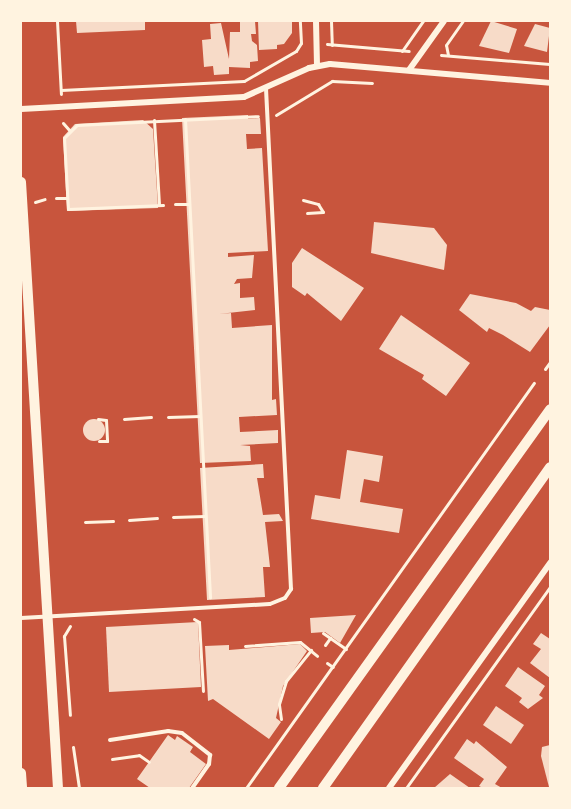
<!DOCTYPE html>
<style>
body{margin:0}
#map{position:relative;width:571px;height:809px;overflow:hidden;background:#c8553d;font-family:Cabin,sans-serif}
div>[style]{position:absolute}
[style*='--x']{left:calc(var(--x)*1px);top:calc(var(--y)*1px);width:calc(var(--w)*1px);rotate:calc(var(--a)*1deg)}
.building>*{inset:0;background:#f7dbc8}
.round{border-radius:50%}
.path>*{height:3px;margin:-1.5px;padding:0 1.5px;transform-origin:1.5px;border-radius:1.5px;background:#fff3e0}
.service>*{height:4px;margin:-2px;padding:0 2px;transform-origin:2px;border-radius:2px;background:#fff3e0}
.minor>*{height:6px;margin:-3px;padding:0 3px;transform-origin:3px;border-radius:3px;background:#fff3e0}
.primary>*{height:10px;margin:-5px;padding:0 5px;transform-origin:5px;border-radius:5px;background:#fff3e0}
span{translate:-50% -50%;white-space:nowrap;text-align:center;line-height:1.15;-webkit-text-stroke:6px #fff3e0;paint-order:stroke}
.frame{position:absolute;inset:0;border:22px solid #fff3e0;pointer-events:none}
</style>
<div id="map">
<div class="building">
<div style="clip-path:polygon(76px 21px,145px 21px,145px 30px,77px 33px)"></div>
<div style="clip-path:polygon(240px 21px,255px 21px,256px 34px,251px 34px,252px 41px,257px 45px,258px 61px,250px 62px,250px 68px,229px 67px,229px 74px,214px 75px,213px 66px,204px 67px,202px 40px,211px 39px,210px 24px,221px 23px,229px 59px,230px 32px,240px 32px)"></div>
<div style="clip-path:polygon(258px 21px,292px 21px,292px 33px,284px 44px,277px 45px,277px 49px,259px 50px)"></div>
<div style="clip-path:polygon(491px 21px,517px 29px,509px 53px,479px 46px)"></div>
<div style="clip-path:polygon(535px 24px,550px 28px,547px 52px,524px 46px)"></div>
<div style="clip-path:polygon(248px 115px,248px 119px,260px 118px,261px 134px,246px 134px,247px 149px,262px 148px,268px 251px,228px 253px,228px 257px,254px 255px,252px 278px,237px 279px,234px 284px,240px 283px,240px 298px,254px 297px,255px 310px,219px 314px,231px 313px,232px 328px,272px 325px,272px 400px,276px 399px,277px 415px,239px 417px,240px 432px,278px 430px,278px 443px,240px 445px,250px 446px,251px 461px,200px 463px,182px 118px)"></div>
<div style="clip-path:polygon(143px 120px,153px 129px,158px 208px,67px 211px,63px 137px,75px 124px)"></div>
<div style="clip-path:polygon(374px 222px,434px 228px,447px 245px,444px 270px,371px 253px)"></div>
<div style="clip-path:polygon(302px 248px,364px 288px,341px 321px,307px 293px,305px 296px,292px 287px,292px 263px)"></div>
<div style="clip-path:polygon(470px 294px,516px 303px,531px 311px,535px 307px,550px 310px,550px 325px,530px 352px,503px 335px,489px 328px,487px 332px,459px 310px)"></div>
<div style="clip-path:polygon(401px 315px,470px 363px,446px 396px,422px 379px,424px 375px,379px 349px)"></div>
<div class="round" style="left:83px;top:419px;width:22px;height:22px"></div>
<div style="clip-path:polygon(347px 450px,383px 456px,379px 482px,364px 479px,360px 502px,403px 509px,399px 533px,311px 519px,315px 495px,340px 499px)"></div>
<div style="clip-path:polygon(263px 464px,264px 478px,257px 478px,263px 515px,279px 514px,283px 521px,265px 522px,270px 567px,263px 567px,265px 597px,207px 600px,200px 468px)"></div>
<div style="clip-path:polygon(356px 615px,340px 643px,325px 632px,311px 633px,310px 618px)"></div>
<div style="clip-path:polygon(198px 622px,201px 687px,109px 692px,106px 627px)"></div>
<div style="clip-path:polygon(541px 633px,550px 639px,550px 678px,530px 663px,541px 649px,533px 644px)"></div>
<div style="clip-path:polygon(300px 644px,307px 651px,283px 686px,276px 718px,281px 722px,269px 739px,213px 699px,208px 701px,205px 646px,229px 645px,229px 650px)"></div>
<div style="clip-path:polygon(518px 667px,545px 686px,539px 695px,543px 698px,528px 709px,519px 702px,522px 698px,505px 686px)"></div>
<div style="clip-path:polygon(496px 706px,524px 725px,511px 744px,483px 725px)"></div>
<div style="clip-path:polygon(168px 735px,175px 740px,177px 736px,193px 747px,190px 752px,206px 764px,189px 788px,150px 788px,137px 779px)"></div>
<div style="clip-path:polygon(467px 739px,474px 744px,476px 741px,507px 767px,495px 784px,502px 788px,483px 788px,479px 786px,484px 779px,454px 758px)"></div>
<div style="clip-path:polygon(550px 745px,550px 787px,549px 787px,541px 756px,542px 747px)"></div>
<div style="clip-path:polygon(450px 774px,470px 788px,434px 788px)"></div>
</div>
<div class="path">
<div style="--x:57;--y:21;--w:73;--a:86.9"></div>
<div style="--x:331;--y:21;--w:24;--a:88"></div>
<div style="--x:327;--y:44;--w:82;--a:4.9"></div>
<div style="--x:402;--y:51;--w:37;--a:-55"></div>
<div style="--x:441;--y:55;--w:109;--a:4.7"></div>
<div style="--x:448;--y:55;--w:10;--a:-101"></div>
<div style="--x:446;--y:45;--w:29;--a:-55"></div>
<div style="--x:61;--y:90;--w:183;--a:-2.8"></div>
<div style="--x:244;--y:81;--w:60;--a:-30"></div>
<div style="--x:296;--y:51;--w:9;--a:-58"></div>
<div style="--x:301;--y:43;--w:22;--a:-93"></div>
<div style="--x:276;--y:115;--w:66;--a:-31.3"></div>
<div style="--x:332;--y:81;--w:40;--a:2.9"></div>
<div style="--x:185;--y:119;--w:479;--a:87"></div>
<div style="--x:154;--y:120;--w:85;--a:86.6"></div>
<div style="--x:63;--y:123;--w:11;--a:49"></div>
<div style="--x:56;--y:198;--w:11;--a:0"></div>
<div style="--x:303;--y:200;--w:16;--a:15"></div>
<div style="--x:318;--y:204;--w:9;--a:58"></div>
<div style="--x:323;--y:212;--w:16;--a:176"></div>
<div style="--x:35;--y:202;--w:10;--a:-17"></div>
<div style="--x:175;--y:204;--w:14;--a:0"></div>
<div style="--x:163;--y:205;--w:95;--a:177.6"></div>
<div style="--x:68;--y:209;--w:71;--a:-93.2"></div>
<div style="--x:64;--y:138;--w:18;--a:-45"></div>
<div style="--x:77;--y:125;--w:181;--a:-2.8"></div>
<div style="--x:545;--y:369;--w:9;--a:-54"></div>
<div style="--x:168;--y:417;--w:32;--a:-2"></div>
<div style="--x:98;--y:419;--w:8;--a:7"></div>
<div style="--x:106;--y:420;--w:21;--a:87"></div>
<div style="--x:107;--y:441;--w:8;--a:180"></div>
<div style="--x:124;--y:419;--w:27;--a:-4"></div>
<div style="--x:173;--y:517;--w:32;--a:-2"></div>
<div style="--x:129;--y:520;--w:28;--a:-4"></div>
<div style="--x:85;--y:522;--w:28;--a:-2"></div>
<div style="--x:194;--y:619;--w:6;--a:31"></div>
<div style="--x:199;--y:622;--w:69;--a:86.7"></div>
<div style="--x:70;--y:626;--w:12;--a:121"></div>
<div style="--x:64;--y:636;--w:79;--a:85.7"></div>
<div style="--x:323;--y:633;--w:28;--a:35"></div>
<div style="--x:325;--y:645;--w:9;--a:-54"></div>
<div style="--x:245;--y:646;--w:55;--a:-4.2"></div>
<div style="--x:300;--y:642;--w:22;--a:39"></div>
<div style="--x:327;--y:663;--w:7;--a:34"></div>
<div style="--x:281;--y:719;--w:15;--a:-98"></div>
<div style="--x:279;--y:704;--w:24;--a:-73"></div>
<div style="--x:286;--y:681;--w:40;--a:-51"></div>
<div style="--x:73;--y:747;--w:41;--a:81.7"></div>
<div style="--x:112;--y:759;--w:27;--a:-8"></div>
<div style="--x:139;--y:755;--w:12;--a:35"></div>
<div style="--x:246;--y:788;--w:497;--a:-54.6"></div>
<div style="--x:406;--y:788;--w:247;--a:-54.4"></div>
</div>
<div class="service">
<div style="--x:21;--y:618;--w:249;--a:-3.2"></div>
<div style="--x:270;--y:604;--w:16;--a:-22"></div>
<div style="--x:285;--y:598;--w:11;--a:-56"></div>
<div style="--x:291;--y:589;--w:501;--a:-92.86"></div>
<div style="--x:110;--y:740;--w:59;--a:-8.8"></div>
<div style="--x:168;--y:731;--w:14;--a:8"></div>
<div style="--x:182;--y:733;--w:36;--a:38"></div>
<div style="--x:210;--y:755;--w:9;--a:96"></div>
<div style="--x:209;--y:764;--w:29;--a:125"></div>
</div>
<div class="minor">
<div style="--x:316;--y:21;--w:45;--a:88.7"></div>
<div style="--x:409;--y:70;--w:60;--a:-54.5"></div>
<div style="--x:21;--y:109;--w:223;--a:-3.1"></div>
<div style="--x:244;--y:97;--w:71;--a:-24"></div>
<div style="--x:309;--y:68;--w:21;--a:-11"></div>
<div style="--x:330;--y:64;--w:221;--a:4.9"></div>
<div style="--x:389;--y:788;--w:277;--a:-54.4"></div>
</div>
<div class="primary">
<div style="--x:21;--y:182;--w:607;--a:86.51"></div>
<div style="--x:21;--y:773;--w:15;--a:86"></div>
<div style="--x:279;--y:788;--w:466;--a:-54.4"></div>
<div style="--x:323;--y:788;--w:393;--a:-54.7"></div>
</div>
<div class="frame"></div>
</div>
